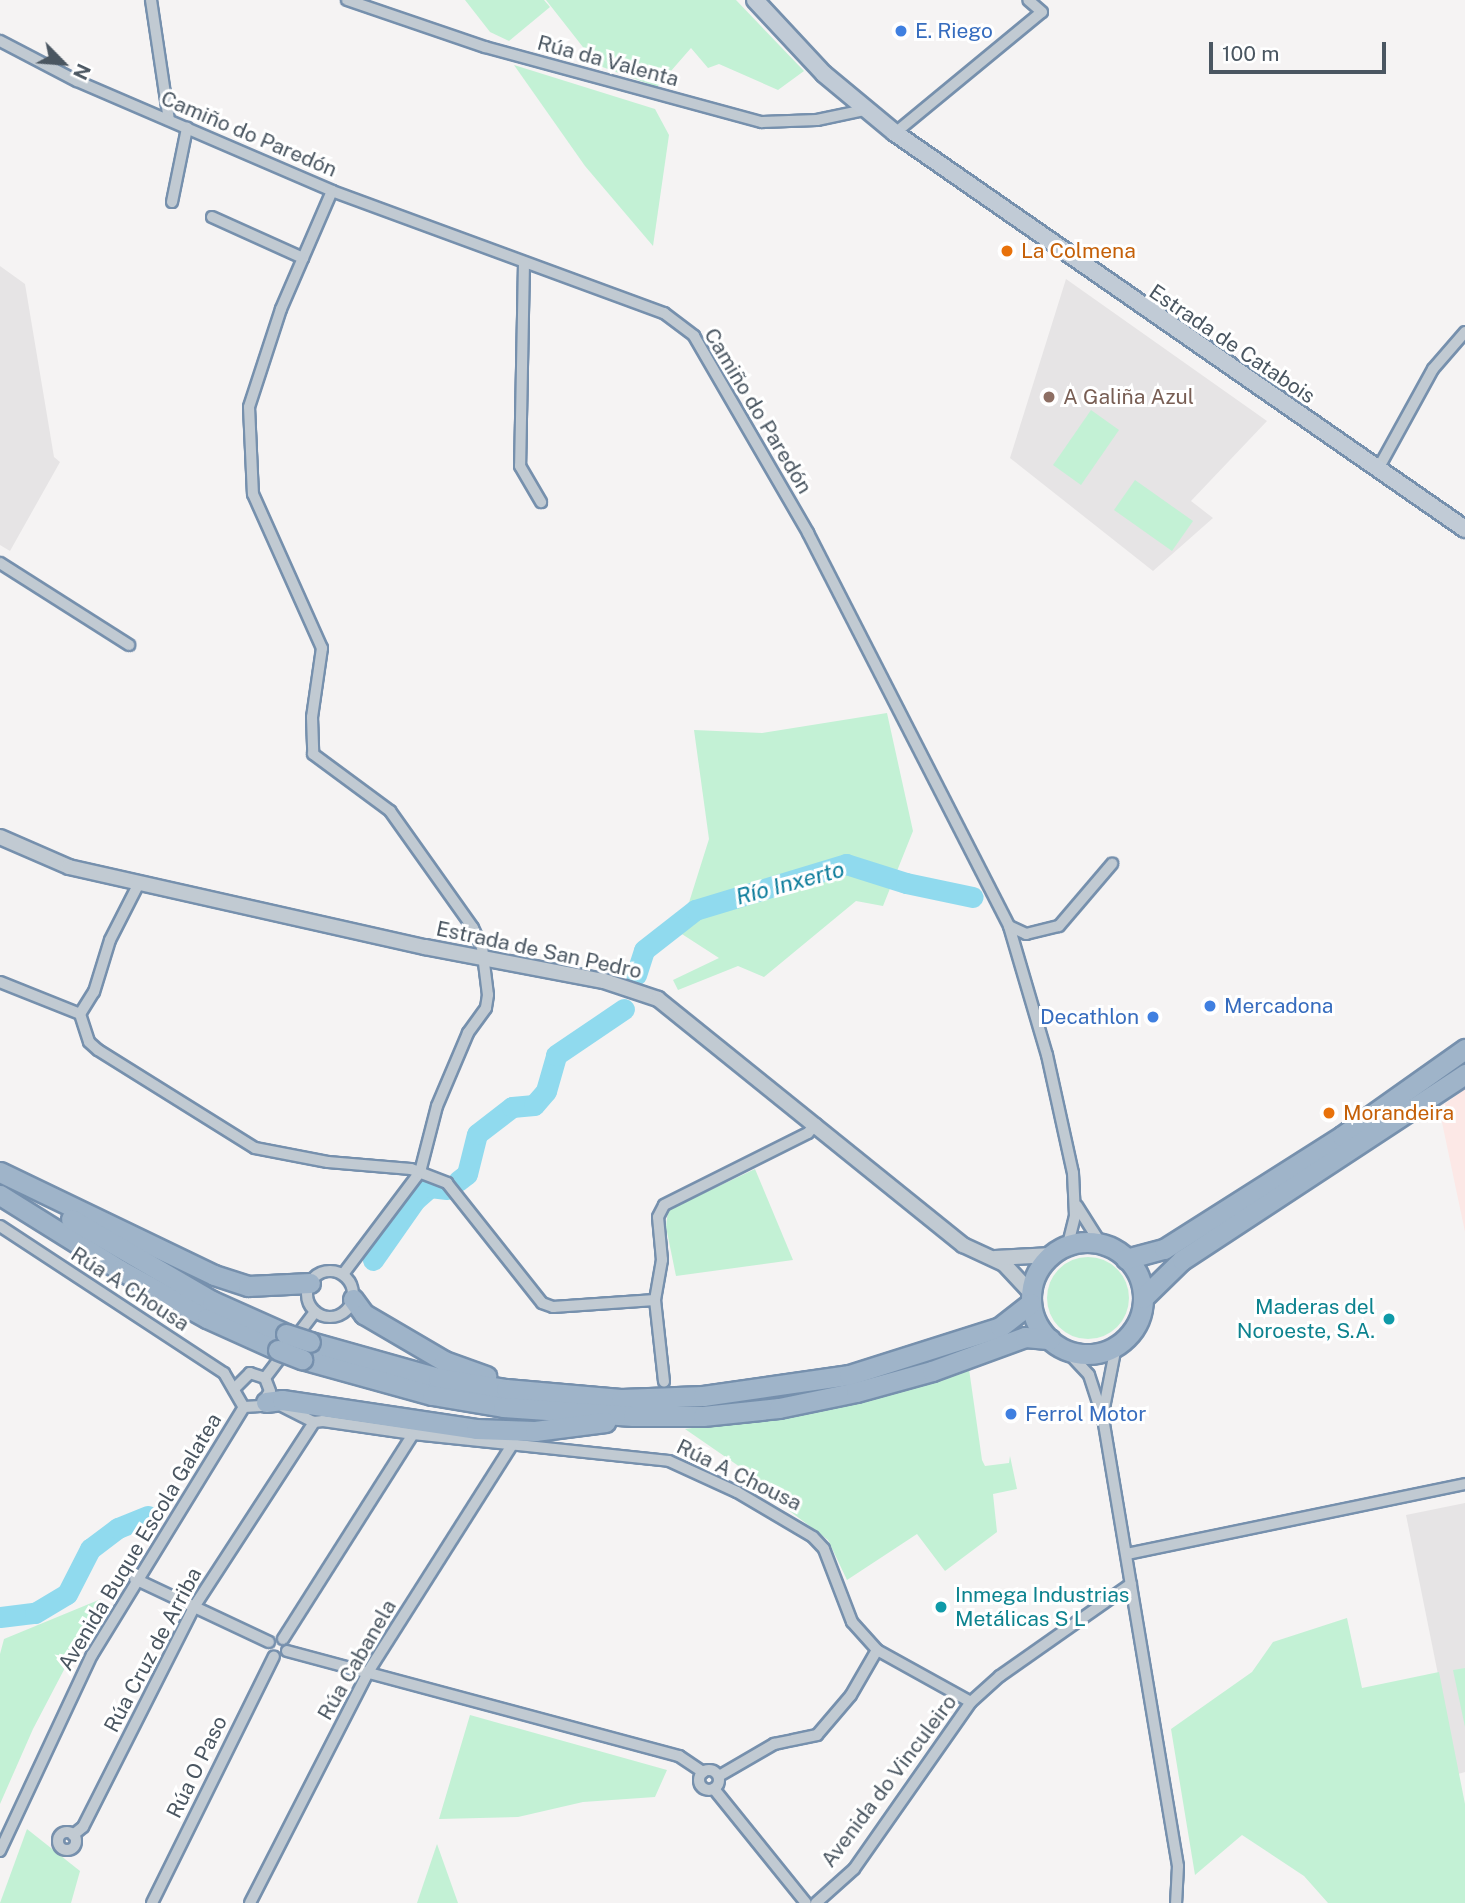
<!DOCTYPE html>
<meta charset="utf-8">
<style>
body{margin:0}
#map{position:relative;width:1465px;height:1903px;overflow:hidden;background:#f5f3f3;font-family:"Public Sans",sans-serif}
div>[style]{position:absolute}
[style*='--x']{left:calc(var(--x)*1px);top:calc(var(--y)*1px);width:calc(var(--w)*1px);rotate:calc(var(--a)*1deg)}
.education>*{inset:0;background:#e6e4e5}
.medical>*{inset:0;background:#fce8e6}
.green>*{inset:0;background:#c3f1d5}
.round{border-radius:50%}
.river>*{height:21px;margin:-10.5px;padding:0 10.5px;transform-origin:10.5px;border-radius:10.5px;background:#90daee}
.roads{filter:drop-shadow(2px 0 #7690ad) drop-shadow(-2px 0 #7690ad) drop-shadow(0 2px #7690ad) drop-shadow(0 -2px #7690ad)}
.minor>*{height:10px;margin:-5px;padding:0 5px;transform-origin:5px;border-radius:5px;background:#c1cad2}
.minor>.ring{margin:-5px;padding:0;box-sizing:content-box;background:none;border:10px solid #c1cad2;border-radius:50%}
.tertiary>*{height:14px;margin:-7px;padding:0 7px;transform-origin:7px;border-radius:7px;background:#c1cad2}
.secondary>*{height:16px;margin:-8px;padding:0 8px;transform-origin:8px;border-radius:8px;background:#c1cbd6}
.trunk>*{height:19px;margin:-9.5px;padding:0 9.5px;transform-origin:9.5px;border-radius:9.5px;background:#9fb4c9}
.trunk>.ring{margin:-9.5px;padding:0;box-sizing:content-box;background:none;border:19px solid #9fb4c9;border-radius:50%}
.bridges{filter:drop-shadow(2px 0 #7690ad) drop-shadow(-2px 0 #7690ad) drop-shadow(0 2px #7690ad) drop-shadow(0 -2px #7690ad)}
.trunk-bridge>*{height:19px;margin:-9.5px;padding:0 9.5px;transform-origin:9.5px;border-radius:9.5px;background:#9fb4c9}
.dots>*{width:19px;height:19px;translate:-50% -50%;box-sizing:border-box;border:4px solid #fff;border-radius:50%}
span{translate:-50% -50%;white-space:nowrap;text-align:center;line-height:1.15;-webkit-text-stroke:6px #fff;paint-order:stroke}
.shop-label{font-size:21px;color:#366cbe}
.left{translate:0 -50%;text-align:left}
.right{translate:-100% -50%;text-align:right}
.street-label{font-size:21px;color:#4a5661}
.food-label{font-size:21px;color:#c56008}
.education-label{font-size:21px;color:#785e54}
.culture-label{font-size:21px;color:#0d838f}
.water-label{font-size:23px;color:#0c7c9b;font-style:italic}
.north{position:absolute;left:28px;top:28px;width:70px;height:70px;-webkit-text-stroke:5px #fff;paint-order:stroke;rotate:115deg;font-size:19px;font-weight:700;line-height:28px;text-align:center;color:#4a5661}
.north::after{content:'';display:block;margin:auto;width:24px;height:32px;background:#4a5661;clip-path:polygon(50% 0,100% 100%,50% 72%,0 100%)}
.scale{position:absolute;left:1209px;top:42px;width:177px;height:32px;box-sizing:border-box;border:4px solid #4a5661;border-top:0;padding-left:9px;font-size:21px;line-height:24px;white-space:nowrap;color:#4a5661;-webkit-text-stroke:5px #fff;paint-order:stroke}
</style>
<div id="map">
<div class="education">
<div style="clip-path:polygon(0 266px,25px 284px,54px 457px,60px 462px,10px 551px,0 545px)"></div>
<div style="clip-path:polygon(1066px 279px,1267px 421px,1191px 501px,1213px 518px,1153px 571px,1010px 458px)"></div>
<div style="clip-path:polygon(1465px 1503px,1465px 1772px,1458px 1774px,1406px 1515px)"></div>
</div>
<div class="medical">
<div style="clip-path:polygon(1465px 1089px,1465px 1232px,1439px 1108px)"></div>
</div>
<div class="green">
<div style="clip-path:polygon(465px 0,544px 0,550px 7px,509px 41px,490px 32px)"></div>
<div style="clip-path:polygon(546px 0,736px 0,804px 71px,778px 90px,719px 64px,708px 68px,691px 48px,657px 87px,597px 65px)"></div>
<div style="clip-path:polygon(514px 65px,655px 109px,669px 135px,653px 246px,585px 166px)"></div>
<div style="clip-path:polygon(1091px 410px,1119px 430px,1081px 485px,1053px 465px)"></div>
<div style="clip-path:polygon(1135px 480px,1193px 521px,1172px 551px,1114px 510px)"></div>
<div style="clip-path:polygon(887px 713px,913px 831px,883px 906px,856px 901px,764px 977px,738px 966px,678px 990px,673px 980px,719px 958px,671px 927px,686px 912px,709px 839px,694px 730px,762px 733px)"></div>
<div style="clip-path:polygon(755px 1169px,793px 1260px,676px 1276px,666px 1227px,668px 1210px)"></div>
<div class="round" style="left:1047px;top:1257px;width:82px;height:82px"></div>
<div style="clip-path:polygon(969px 1369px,982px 1460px,985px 1466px,1009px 1463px,1010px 1456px,1017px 1489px,993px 1494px,997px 1532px,945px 1571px,917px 1534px,847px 1580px,828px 1540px,787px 1509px,791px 1502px,685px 1429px,825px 1410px)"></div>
<div style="clip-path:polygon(101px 1599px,33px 1729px,0 1804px,0 1654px,4px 1639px)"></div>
<div style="clip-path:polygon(1347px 1618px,1362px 1688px,1439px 1672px,1465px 1804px,1465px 1903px,1328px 1903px,1304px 1876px,1242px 1835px,1195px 1875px,1171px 1729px,1252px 1672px,1273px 1642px)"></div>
<div style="clip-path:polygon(1465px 1668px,1465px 1727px,1453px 1670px)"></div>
<div style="clip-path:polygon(470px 1715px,667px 1770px,655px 1797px,583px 1802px,518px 1817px,439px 1819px)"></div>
<div style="clip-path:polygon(27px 1829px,80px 1871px,71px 1903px,0 1903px)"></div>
<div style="clip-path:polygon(437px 1844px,458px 1903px,417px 1903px)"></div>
</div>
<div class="river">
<div style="--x:636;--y:975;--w:26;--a:-72"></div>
<div style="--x:644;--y:950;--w:65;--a:-38.1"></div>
<div style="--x:695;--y:910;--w:158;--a:-16.9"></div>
<div style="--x:846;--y:864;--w:63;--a:17.6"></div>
<div style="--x:906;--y:883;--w:68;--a:11.8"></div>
<div style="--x:458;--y:1181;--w:11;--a:-38"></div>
<div style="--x:467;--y:1174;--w:41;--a:-76"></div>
<div style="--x:477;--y:1134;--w:44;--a:-37.6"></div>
<div style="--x:512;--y:1107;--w:22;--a:-5"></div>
<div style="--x:534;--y:1105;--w:18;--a:-49"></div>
<div style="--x:546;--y:1091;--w:37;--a:-74"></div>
<div style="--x:556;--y:1055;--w:82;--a:-34.1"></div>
<div style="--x:373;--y:1260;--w:73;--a:-55"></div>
<div style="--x:415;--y:1200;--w:20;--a:-41"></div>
<div style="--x:430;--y:1187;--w:17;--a:7"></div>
<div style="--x:0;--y:1617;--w:35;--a:-7"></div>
<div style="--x:35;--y:1613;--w:37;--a:-31"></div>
<div style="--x:67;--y:1594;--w:51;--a:-62.9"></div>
<div style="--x:90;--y:1549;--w:35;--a:-37"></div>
<div style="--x:118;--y:1528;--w:32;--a:-22"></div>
</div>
<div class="roads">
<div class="minor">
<div style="--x:151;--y:0;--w:121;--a:81.5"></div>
<div style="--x:347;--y:0;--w:146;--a:18.8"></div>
<div style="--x:485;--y:47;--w:287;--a:15.2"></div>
<div style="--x:762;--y:122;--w:55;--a:-2.1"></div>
<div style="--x:817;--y:120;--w:49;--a:-11.8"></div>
<div style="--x:0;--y:41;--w:87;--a:27.5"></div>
<div style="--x:77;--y:81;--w:278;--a:23.3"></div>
<div style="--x:332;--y:191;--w:354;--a:20.2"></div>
<div style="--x:664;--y:313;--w:38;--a:37"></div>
<div style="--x:694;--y:336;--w:228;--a:59.9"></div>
<div style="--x:808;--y:533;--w:441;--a:62.9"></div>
<div style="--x:1009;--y:926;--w:134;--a:73.6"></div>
<div style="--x:1047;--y:1055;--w:121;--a:77.6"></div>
<div style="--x:1073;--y:1173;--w:43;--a:87.3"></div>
<div style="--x:1075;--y:1216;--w:30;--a:104"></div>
<div style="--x:895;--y:133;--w:190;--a:-39.5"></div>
<div style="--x:1042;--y:12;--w:18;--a:-139"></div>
<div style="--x:332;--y:191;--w:129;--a:113.4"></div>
<div style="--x:281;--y:309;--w:103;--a:108.1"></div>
<div style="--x:249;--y:407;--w:87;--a:87.4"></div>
<div style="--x:253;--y:494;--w:169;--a:65.9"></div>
<div style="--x:322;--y:648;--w:70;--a:98.2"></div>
<div style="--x:312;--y:717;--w:37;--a:88"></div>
<div style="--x:313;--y:754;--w:96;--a:36.5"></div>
<div style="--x:390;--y:811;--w:143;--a:54.6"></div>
<div style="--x:473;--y:928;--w:21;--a:65"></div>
<div style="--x:482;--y:947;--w:48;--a:82.9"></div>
<div style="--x:488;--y:995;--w:13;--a:99"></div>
<div style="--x:486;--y:1008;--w:31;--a:126"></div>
<div style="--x:468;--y:1033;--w:79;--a:113"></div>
<div style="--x:437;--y:1106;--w:68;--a:104.4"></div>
<div style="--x:420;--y:1172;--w:128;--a:127"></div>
<div style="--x:172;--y:202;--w:76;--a:-78.5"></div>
<div style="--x:212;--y:217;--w:100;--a:24.3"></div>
<div style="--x:524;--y:263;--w:203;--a:91.1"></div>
<div style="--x:520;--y:466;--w:42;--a:59.7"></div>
<div style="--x:1378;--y:469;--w:114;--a:-61.2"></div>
<div style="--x:1433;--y:369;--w:49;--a:-49.1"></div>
<div style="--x:0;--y:563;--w:153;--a:32.4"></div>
<div style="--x:1009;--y:926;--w:19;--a:25"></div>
<div style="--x:1026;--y:934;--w:34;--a:-14"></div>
<div style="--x:1059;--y:926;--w:82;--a:-49.5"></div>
<div style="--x:0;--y:982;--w:86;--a:21.8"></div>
<div style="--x:80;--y:1014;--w:29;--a:72"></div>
<div style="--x:89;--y:1042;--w:12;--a:42"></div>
<div style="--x:98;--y:1050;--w:185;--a:32"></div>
<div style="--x:255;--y:1148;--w:74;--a:10.9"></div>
<div style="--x:328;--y:1162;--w:83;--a:4.8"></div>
<div style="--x:411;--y:1169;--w:39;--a:21"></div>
<div style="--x:447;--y:1183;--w:153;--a:51.6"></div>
<div style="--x:542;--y:1303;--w:12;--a:20"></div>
<div style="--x:553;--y:1307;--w:102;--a:-3.9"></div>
<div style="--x:655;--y:1300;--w:41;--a:-80.1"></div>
<div style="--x:662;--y:1260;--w:43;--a:-95.3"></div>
<div style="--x:658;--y:1217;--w:13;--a:-63"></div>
<div style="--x:664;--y:1205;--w:161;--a:-26.6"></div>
<div style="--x:808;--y:1133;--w:12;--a:-48"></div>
<div style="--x:80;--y:1014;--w:26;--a:-58"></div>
<div style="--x:94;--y:992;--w:54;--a:-72.9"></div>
<div style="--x:110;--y:940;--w:64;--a:-63"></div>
<div style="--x:1077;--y:1206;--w:45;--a:57.7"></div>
<div style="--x:0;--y:1226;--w:268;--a:33.3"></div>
<div style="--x:224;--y:1373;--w:39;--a:60"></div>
<div style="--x:244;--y:1407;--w:17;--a:-3"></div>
<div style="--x:261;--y:1406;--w:17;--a:-59"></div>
<div style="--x:270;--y:1391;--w:14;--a:-111"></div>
<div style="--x:265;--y:1378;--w:16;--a:-162"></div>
<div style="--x:250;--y:1373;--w:23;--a:135"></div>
<div class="ring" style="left:307px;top:1271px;width:36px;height:36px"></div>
<div style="--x:655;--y:1300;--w:82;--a:83.7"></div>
<div style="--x:1065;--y:1349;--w:35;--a:47"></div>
<div style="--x:1089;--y:1375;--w:45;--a:72"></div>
<div style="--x:1103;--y:1418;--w:454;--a:80.5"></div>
<div style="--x:1178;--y:1866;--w:37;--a:93"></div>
<div style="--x:265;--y:1378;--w:83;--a:-52.9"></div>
<div style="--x:282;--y:1406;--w:36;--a:27"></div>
<div style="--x:1104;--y:1408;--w:63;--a:-79"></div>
<div style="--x:1127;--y:1554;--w:345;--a:-11.7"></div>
<div style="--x:135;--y:1579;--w:148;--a:25.2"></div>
<div style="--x:283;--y:1639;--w:243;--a:-57.6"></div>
<div style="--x:287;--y:1651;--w:406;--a:15"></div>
<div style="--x:679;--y:1756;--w:29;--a:34"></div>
<div class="ring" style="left:699px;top:1770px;width:10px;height:10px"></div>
<div style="--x:719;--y:1776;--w:64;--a:-30.2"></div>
<div style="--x:774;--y:1744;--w:44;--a:-11.8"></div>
<div style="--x:817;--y:1735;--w:52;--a:-49.6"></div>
<div style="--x:851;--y:1695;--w:52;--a:-60"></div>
<div style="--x:714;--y:1789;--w:146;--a:51.1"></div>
<div class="ring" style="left:58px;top:1832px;width:8px;height:8px"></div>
<div style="--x:73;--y:1835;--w:13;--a:-39"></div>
<div style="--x:83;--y:1827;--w:246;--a:-63.2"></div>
<div style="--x:194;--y:1607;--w:221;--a:-57"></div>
<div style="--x:314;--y:1422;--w:9;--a:-6"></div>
<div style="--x:323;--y:1421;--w:91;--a:8.2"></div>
<div style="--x:413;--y:1434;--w:257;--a:6"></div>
<div style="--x:669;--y:1461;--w:75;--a:24.5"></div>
<div style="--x:737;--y:1492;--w:88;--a:30.6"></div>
<div style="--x:813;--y:1537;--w:16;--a:47"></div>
<div style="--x:824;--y:1549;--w:78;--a:69"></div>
<div style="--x:852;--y:1622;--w:38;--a:48"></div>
<div style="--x:877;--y:1650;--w:107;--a:29"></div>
<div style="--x:0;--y:1851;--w:217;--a:-64.9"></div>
<div style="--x:92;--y:1655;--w:291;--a:-58.5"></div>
<div style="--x:152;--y:1903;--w:275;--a:-63.7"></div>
<div style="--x:250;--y:1903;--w:259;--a:-62.9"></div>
<div style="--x:368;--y:1672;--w:269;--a:-57.6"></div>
<div style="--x:816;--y:1903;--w:51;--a:-41.8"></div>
<div style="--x:854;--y:1869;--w:204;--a:-55"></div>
<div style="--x:971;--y:1702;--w:39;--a:-42"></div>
<div style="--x:1000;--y:1676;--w:160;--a:-35.1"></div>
</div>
<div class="tertiary">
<div style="--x:0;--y:837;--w:75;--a:23.5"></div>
<div style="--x:69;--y:867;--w:365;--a:12.7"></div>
<div style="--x:425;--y:947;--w:182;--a:10.8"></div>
<div style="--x:604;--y:981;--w:57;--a:18.4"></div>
<div style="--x:658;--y:999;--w:392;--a:38.9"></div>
<div style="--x:963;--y:1245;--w:45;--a:24.9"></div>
<div style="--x:1004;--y:1264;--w:40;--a:47"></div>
<div style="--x:995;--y:1258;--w:57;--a:-3"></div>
</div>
<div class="secondary">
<div style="--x:755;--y:0;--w:101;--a:47"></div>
<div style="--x:824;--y:74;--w:92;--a:39.7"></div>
<div style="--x:895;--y:133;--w:694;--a:34.79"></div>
</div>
<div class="trunk">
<div style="--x:0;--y:1172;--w:237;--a:25.7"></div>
<div style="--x:214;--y:1275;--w:36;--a:18"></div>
<div style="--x:248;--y:1286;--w:62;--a:-2.8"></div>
<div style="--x:0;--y:1195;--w:142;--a:32"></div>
<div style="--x:120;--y:1270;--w:99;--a:28.9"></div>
<div style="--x:207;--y:1318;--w:78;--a:24.3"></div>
<div style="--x:71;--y:1219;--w:163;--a:30.2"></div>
<div style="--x:212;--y:1301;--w:81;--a:24"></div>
<div class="ring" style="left:1031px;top:1242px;width:93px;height:93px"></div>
<div style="--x:1126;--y:1259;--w:39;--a:-15"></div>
<div style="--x:1164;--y:1249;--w:211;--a:-32.4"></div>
<div style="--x:1342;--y:1136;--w:151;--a:-35.3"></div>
<div style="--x:1143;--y:1298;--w:54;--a:-44.3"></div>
<div style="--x:1182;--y:1260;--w:339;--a:-33.3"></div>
<div style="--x:353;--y:1299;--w:19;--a:54"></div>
<div style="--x:364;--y:1314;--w:93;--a:30.4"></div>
<div style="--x:444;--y:1361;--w:45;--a:19.7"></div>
<div style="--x:310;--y:1342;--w:133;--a:15.7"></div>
<div style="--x:438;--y:1378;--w:69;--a:9.2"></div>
<div style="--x:506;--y:1389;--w:115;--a:5"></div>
<div style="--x:621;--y:1399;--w:82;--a:-2.1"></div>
<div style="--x:703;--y:1396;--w:148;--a:-8.2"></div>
<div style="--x:849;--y:1375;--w:158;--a:-17.6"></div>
<div style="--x:1000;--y:1327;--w:39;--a:-38"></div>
<div style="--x:302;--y:1359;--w:135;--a:15.5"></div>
<div style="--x:432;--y:1395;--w:72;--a:9.6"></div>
<div style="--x:503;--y:1407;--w:130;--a:4"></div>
<div style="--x:633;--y:1416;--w:70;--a:0"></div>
<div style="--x:703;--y:1416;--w:76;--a:-6"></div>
<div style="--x:779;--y:1408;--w:79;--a:-11.7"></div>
<div style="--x:856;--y:1392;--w:79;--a:-15.4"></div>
<div style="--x:932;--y:1371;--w:99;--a:-20.1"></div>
<div style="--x:1025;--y:1337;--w:25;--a:5"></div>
<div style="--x:266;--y:1402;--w:16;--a:-7"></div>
<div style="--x:282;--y:1400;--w:196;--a:8.5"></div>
<div style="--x:476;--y:1429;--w:59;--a:1.9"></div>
<div style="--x:535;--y:1431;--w:71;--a:-7.3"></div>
</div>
</div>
<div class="bridges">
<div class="trunk-bridge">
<div style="--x:286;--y:1334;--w:25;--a:18"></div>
<div style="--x:278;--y:1350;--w:26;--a:21"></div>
</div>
</div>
<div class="dots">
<div style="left:901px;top:31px;background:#3f7fe0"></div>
<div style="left:1007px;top:251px;background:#e8710a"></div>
<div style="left:1049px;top:397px;background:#8d6e63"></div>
<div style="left:1210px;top:1006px;background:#3f7fe0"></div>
<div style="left:1153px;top:1017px;background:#3f7fe0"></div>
<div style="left:1329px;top:1113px;background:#e8710a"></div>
<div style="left:1389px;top:1319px;background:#0f9aa8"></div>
<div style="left:1011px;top:1414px;background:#3f7fe0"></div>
<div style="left:941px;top:1607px;background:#0f9aa8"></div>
</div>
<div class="shop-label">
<span class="left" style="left:915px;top:31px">E. Riego</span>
<span class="left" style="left:1224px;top:1006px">Mercadona</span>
<span class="right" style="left:1139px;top:1017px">Decathlon</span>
<span class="left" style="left:1025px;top:1414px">Ferrol Motor</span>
</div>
<div class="street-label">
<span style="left:608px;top:61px;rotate:15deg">Rúa da Valenta</span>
<span style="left:249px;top:134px;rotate:23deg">Camiño do Paredón</span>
<span style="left:1232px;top:344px;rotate:34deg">Estrada de Catabois</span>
<span style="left:758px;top:411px;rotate:59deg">Camiño do Paredón</span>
<span style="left:539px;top:950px;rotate:12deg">Estrada de San Pedro</span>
<span style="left:130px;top:1289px;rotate:33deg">Rúa A Chousa</span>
<span style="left:739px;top:1475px;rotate:26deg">Rúa A Chousa</span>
<span style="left:140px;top:1542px;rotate:-59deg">Avenida Buque Escola Galatea</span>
<span style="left:153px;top:1650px;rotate:-62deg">Rúa Cruz de Arriba</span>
<span style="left:357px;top:1660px;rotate:-60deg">Rúa Cabanela</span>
<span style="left:197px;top:1767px;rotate:-64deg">Rúa O Paso</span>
<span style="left:889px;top:1781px;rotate:-53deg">Avenida do Vinculeiro</span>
</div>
<div class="food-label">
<span class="left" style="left:1021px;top:251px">La Colmena</span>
<span class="left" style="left:1343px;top:1113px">Morandeira</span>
</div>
<div class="education-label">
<span class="left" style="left:1063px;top:397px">A Galiña Azul</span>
</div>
<div class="culture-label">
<span class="right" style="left:1375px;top:1319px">Maderas del<br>Noroeste, S.A.</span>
<span class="left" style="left:955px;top:1607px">Inmega Industrias<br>Metálicas S L</span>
</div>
<div class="water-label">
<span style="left:790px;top:883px;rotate:-15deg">Río Inxerto</span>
</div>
<div class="north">N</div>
<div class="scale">100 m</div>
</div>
